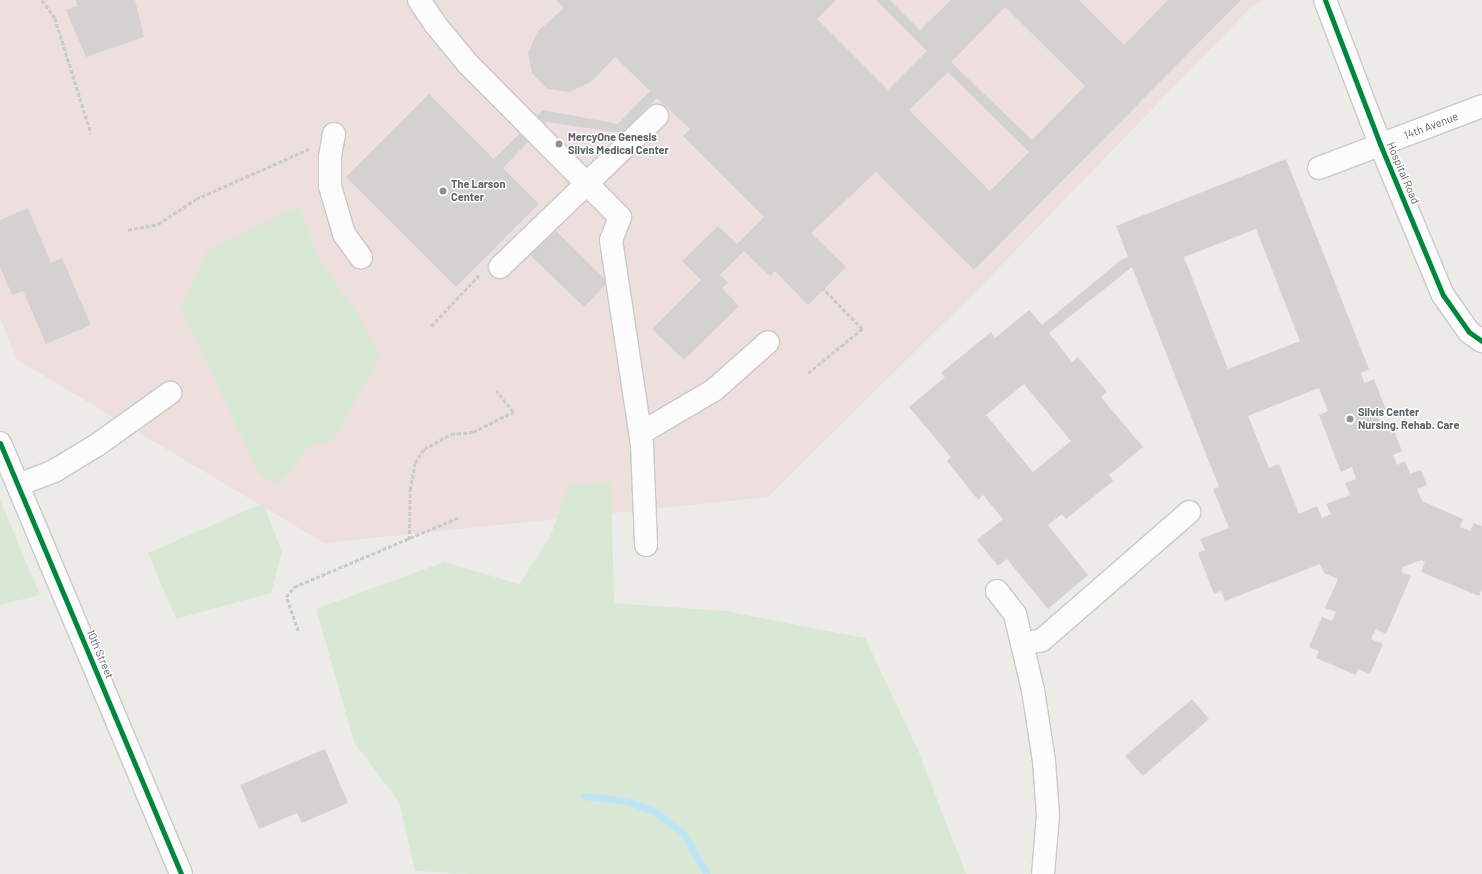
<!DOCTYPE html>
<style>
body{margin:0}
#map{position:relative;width:1482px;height:874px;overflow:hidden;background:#edebe8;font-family:Barlow,sans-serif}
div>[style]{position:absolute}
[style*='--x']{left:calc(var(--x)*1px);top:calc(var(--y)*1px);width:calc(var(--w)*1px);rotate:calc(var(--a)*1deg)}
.medical>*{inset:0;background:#ecdfde}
.green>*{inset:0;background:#d9e8d4}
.stream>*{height:7px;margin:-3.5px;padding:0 3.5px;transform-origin:3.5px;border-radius:3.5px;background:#bde5f6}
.building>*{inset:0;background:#d4d2d1}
.path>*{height:2.5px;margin-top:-1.25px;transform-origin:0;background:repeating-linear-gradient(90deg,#c7cbc9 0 4px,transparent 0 6px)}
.roads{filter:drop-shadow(1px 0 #c9c9c8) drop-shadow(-1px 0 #c9c9c8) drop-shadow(0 1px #c9c9c8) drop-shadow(0 -1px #c9c9c8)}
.minor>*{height:22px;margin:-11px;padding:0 11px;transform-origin:11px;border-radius:11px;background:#fcfcfc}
.cycleway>*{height:5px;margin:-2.5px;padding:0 2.5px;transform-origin:2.5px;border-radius:2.5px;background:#00873e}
.dots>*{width:11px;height:11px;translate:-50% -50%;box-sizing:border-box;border:2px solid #fff;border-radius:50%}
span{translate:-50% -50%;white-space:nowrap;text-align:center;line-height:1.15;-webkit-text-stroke:3px #fff;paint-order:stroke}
.street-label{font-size:11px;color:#5d6266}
.poi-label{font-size:11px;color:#5d6266;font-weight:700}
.left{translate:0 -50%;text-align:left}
</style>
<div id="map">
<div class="medical">
<div style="clip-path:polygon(0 0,1263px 0,1251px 7px,986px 281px,768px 497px,324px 543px,16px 359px,0 317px)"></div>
</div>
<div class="green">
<div style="clip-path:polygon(300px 206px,318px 259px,355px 309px,380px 356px,333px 441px,310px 445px,278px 484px,260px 475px,181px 309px,206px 251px)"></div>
<div style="clip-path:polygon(611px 482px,614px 603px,725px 611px,865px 638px,918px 750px,966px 874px,470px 874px,415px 871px,399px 802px,354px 742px,316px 609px,444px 562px,519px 584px,550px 537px,569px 485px)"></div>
<div style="clip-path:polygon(0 500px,40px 595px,0 605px)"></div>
<div style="clip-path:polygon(263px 503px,282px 552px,271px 593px,176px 619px,148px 553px)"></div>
</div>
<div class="stream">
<div style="--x:584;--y:796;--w:43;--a:6.6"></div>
<div style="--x:627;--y:801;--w:30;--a:21"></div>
<div style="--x:655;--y:812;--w:35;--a:37"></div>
<div style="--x:683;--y:833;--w:48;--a:59.7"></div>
</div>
<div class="building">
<div style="clip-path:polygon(76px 0,135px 0,144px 37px,86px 57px,66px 10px,77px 6px)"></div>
<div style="clip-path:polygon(evenodd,556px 0,836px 0,817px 19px,888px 90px,927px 51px,876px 0,890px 0,920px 30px,951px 0,1079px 0,1124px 45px,1168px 0,1241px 0,974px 270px,876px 172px,811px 233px,846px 267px,808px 305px,775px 271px,770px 276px,744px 251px,720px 275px,728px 283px,722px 288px,739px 306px,684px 360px,652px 329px,701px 280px,682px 261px,718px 226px,737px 244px,764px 217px,683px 136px,690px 129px,657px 98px,622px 133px,547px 122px,503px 168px,539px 204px,456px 287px,346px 177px,429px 94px,494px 159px,543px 110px,618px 124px,650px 91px,615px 57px,591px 82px,569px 92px,547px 89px,532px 73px,528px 53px,538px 31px,564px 8px,556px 0,1005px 7px,1085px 86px,1032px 140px,951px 62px,1005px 7px,556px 0,948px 72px,1029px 152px,990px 191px,909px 110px,948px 72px)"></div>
<div style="clip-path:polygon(evenodd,1286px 159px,1369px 369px,1361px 373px,1364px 383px,1374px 379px,1386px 410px,1377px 413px,1381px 424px,1390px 421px,1402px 451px,1393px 455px,1397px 465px,1405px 461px,1410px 474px,1421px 470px,1427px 485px,1417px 489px,1422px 501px,1463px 519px,1460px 527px,1470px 531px,1474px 523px,1482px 526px,1482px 589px,1479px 596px,1421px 572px,1425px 562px,1421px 560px,1403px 567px,1401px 572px,1411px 576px,1386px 634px,1376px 629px,1371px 639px,1383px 644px,1370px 674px,1358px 669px,1356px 675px,1316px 658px,1319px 651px,1309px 647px,1322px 617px,1332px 621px,1336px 612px,1325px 608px,1338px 579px,1324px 573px,1320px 564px,1225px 601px,1221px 591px,1214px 594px,1198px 553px,1205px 550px,1200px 539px,1229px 528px,1213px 489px,1219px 487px,1132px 267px,1049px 333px,1072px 362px,1078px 357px,1107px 392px,1101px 397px,1143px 447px,1109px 475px,1113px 481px,1066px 519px,1062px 514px,1048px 525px,1088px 575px,1048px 609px,1007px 559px,998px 566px,977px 540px,1003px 519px,983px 495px,978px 500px,947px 461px,951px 457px,909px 407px,945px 377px,941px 373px,991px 332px,995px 338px,1029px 310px,1042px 325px,1121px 260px,1128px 257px,1116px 226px,1286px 159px,1256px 229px,1300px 341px,1228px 369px,1184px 257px,1256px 229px,1286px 159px,1024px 384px,1071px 441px,1033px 472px,986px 415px,1024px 384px,1286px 159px,1319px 388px,1328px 411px,1319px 415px,1341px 472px,1352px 467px,1356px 479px,1345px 483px,1350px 495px,1326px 504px,1331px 514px,1322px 518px,1317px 506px,1299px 514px,1279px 464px,1269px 468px,1248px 416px,1319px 388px)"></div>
<div style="clip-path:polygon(28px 208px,51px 263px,62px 258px,91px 325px,46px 344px,23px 291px,12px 295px,0 267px,0 220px)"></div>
<div style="clip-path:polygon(555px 230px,608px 282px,584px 307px,530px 255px)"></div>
<div style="clip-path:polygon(1192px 699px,1209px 719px,1143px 776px,1125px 756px)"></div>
<div style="clip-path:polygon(325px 749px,348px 803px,302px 823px,297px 813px,259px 829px,240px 785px)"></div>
</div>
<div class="path">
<div style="--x:42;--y:0;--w:22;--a:54"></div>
<div style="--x:55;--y:18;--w:121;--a:72.6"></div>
<div style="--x:128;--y:230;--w:31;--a:-11"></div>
<div style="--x:158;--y:224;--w:45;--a:-33.3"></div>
<div style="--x:196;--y:199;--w:124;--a:-23.9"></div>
<div style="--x:431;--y:326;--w:71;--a:-46.7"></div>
<div style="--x:808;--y:373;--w:70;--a:-39.2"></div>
<div style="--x:862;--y:329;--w:56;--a:-134.3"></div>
<div style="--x:409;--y:540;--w:50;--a:-88.9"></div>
<div style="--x:410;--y:490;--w:27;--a:-80"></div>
<div style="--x:415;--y:463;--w:17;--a:-57"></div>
<div style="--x:424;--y:449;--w:31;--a:-29"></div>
<div style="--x:451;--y:434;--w:22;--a:-5"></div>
<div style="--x:473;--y:432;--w:45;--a:-26.6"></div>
<div style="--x:513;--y:412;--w:27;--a:-129"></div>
<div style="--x:298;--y:631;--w:36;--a:-109"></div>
<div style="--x:286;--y:597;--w:13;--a:-51"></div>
<div style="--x:294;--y:587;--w:180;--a:-22.9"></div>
</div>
<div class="roads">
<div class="minor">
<div style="--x:419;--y:0;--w:29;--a:56"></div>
<div style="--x:435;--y:24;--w:52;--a:50.5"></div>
<div style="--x:468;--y:64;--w:216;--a:45.2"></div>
<div style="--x:620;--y:217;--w:25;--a:111"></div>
<div style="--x:611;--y:240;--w:206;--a:81.4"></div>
<div style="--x:642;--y:444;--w:101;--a:87.7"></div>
<div style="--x:1325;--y:0;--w:154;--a:69.1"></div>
<div style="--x:1380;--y:144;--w:164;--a:67.4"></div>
<div style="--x:1443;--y:295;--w:45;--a:54.9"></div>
<div style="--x:1469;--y:332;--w:16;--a:35"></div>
<div style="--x:334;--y:134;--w:23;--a:100"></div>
<div style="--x:330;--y:157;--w:29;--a:90"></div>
<div style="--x:330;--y:186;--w:50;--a:73.7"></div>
<div style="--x:344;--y:234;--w:29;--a:54"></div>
<div style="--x:1319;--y:168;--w:174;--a:-20.8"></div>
<div style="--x:500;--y:267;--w:218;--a:-43.9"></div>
<div style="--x:641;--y:433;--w:85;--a:-30.5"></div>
<div style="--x:714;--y:390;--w:72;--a:-41.6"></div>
<div style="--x:0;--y:443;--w:467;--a:67.2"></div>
<div style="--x:18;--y:485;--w:39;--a:-21"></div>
<div style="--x:54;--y:471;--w:50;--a:-31.2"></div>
<div style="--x:97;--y:445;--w:90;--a:-35.5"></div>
<div style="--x:997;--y:591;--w:29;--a:52"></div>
<div style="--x:1015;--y:614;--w:78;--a:76.7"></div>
<div style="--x:1033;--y:690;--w:72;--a:81.2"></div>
<div style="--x:1044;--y:761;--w:54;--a:85.8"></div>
<div style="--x:1048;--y:815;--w:59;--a:94.8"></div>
<div style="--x:1022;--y:644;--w:20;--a:-11"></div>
<div style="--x:1042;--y:640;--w:195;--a:-41"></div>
</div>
</div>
<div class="cycleway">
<div style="--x:1325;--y:0;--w:154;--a:69.1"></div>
<div style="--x:1380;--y:144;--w:164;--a:67.4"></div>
<div style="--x:1443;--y:295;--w:45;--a:54.9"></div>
<div style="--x:1469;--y:332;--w:16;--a:35"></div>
<div style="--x:0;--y:443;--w:467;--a:67.2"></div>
</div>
<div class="dots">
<div style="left:559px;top:144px;background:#8f9294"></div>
<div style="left:443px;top:191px;background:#8f9294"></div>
<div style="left:1350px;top:419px;background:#8f9294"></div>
</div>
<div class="street-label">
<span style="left:1431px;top:126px;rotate:-21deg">14th Avenue</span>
<span style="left:1403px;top:173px;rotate:67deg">Hospital Road</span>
<span style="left:100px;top:654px;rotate:67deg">10th Street</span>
</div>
<div class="poi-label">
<span class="left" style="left:568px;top:144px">MercyOne Genesis<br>Silvis Medical Center</span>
<span class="left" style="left:451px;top:191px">The Larson<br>Center</span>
<span class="left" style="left:1358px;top:419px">Silvis Center<br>Nursing. Rehab. Care</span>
</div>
</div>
